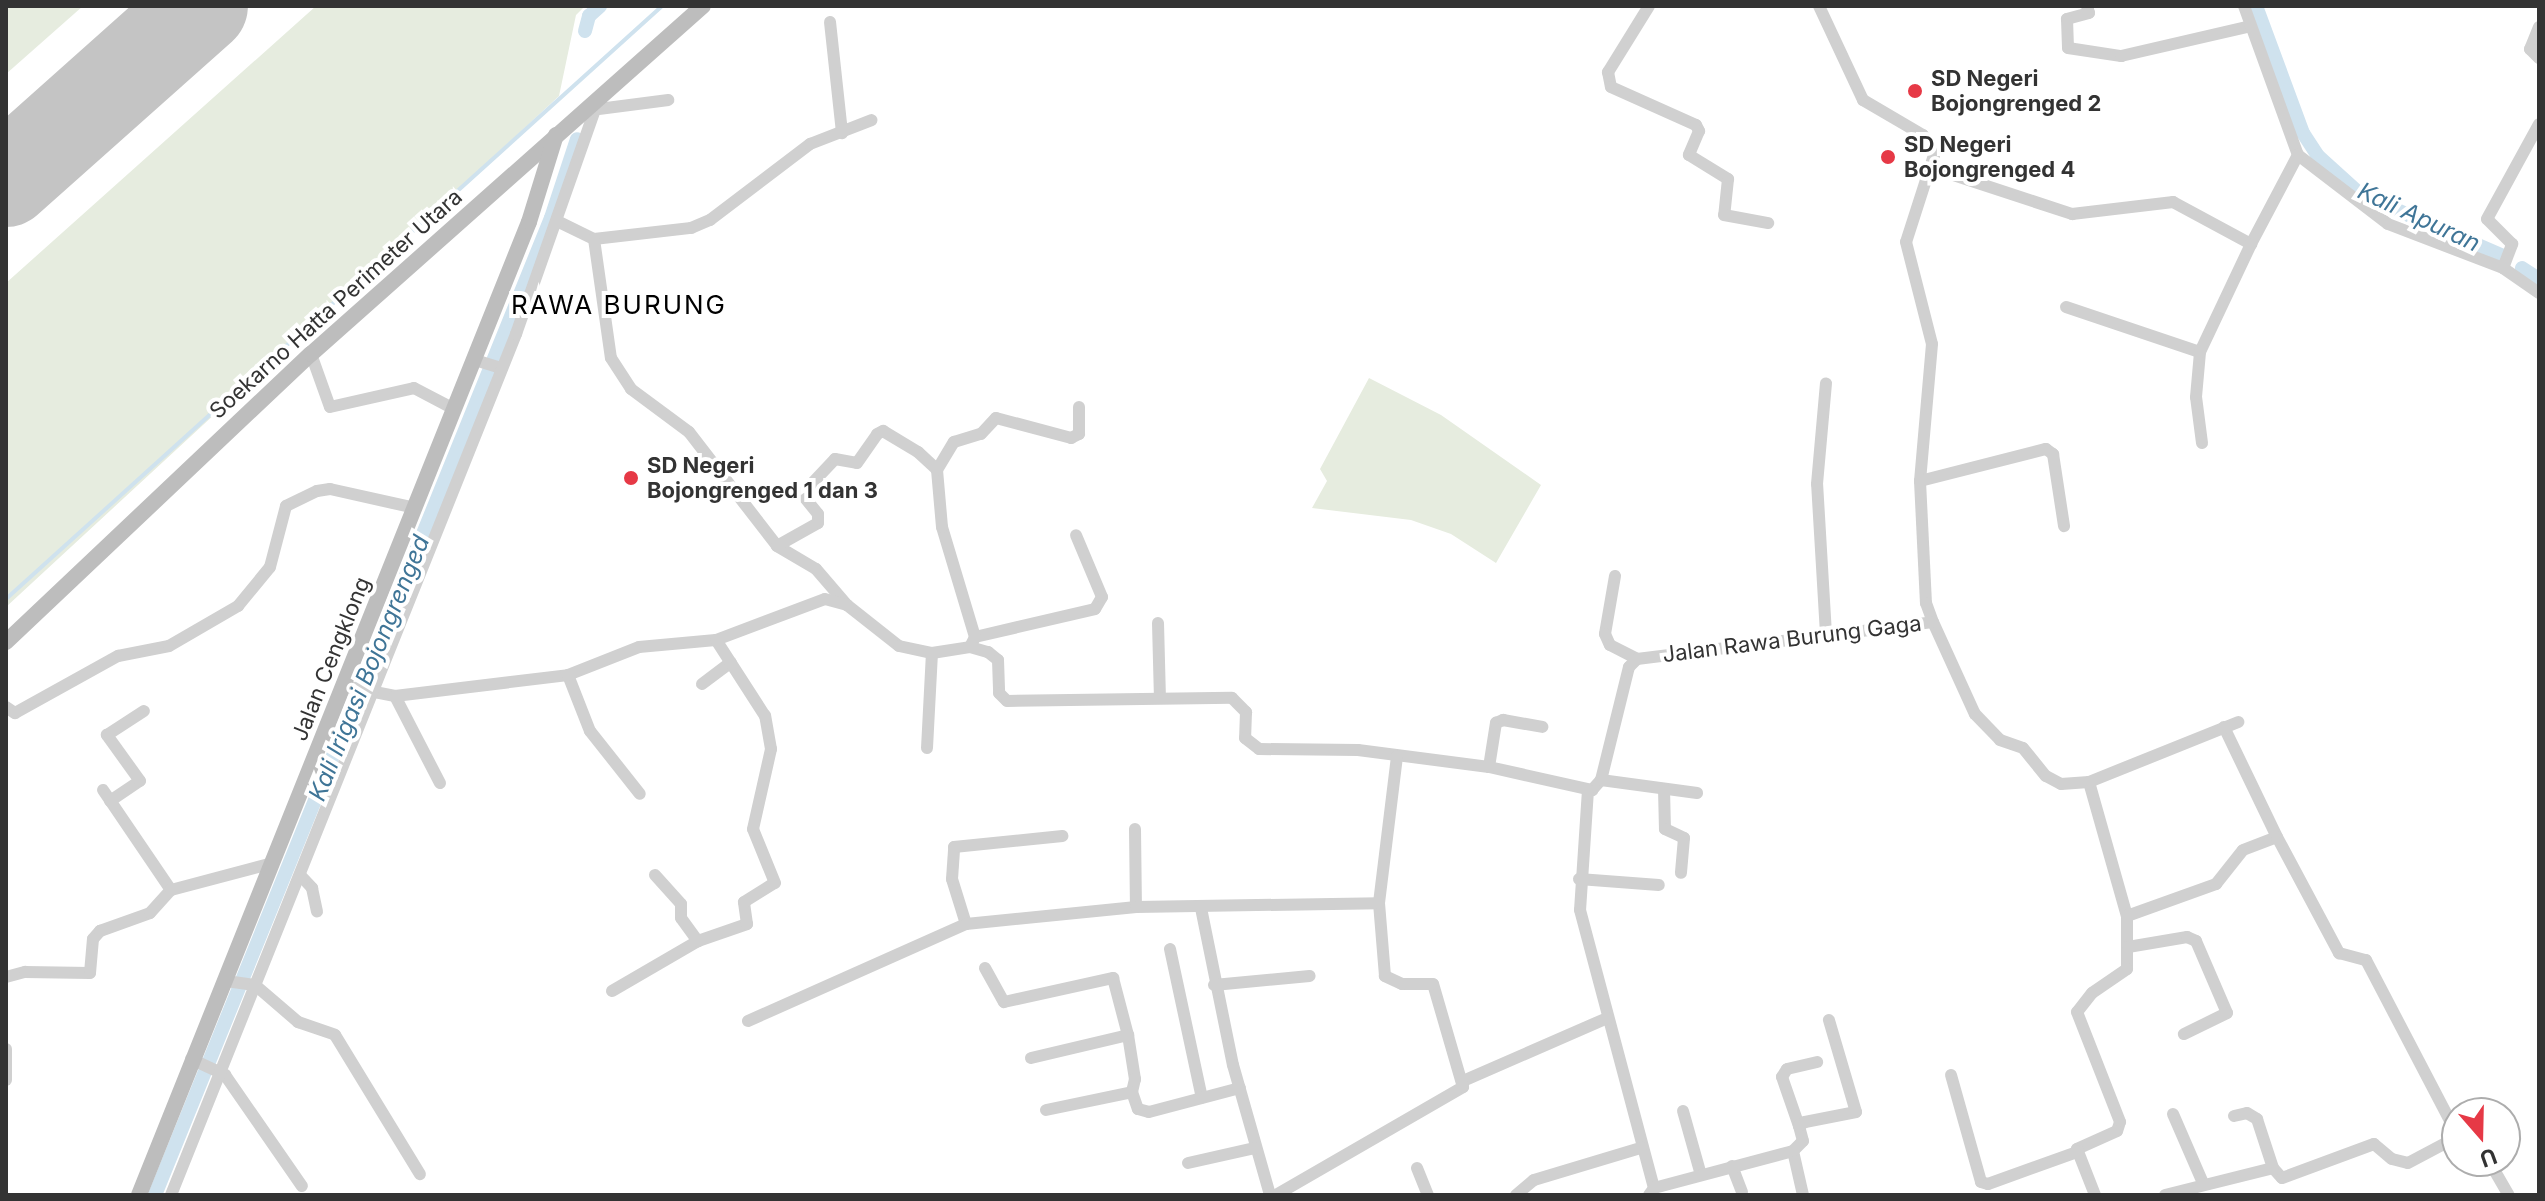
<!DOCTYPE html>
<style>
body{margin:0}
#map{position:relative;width:2545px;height:1201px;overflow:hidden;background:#fff;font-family:Inter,sans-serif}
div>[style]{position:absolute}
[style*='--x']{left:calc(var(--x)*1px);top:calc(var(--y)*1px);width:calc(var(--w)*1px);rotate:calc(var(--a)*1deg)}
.green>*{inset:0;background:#e6ecdf}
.stream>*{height:4px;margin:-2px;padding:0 2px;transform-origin:2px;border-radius:2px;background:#cfe2ee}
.canal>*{height:14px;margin:-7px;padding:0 7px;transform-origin:7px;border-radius:7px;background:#cfe2ee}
.runway>*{height:94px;margin:-47px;padding:0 47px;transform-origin:47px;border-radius:47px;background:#c4c4c4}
.minor>*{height:12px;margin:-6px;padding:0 6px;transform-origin:6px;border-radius:6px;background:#d0d0d0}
.secondary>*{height:16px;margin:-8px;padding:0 8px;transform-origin:8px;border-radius:8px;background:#bdbdbd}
.dots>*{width:22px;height:22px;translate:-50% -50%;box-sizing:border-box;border:4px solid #fff;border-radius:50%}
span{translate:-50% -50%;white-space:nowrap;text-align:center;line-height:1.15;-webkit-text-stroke:8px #fff;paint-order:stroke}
.poi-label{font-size:22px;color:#333;font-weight:700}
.left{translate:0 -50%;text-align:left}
.street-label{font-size:22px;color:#333}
.water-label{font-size:24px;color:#3f7597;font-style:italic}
.quarter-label{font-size:26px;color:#000;letter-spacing:2px}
.frame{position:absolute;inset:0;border:8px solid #333;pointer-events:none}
.north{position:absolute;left:2441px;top:1097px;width:80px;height:80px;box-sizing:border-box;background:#fff;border:2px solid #adadad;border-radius:50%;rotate:160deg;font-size:22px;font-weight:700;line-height:32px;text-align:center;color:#333}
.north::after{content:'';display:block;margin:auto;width:28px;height:36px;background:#e63946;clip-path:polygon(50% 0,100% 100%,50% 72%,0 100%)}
</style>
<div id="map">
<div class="green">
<div style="clip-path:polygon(6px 6px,83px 6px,6px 74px)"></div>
<div style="clip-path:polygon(316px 6px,585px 6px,576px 15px,559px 96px,6px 607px,6px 283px)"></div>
<div style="clip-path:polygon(1369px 378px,1441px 415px,1541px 485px,1496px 563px,1451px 534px,1411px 520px,1312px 508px,1327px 481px,1320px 469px)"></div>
</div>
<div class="stream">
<div style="--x:6;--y:599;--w:884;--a:-42.11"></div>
</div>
<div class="canal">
<div style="--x:2256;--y:6;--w:135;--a:69.7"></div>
<div style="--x:2303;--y:133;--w:27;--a:57"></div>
<div style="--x:2318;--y:156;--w:57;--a:42.1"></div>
<div style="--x:2360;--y:194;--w:154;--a:23.4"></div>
<div style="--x:585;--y:31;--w:16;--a:-75"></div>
<div style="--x:589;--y:16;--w:15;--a:-42"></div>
<div style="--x:2522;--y:268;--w:20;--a:33"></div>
<div style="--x:155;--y:1195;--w:1054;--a:-67.94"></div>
<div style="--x:551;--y:218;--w:83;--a:-71.8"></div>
</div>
<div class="runway">
<div style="--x:6;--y:180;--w:261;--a:-41.7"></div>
</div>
<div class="minor">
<div style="--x:1649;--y:6;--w:78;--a:121.8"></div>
<div style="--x:1608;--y:72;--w:15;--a:79"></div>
<div style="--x:1611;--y:87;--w:93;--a:24.1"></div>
<div style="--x:1696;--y:125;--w:7;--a:63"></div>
<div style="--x:1699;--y:131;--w:26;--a:113"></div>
<div style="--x:1689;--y:155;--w:46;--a:31.6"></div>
<div style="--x:1728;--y:179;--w:36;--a:96"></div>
<div style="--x:1724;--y:215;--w:45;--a:10.3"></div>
<div style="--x:1819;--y:6;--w:104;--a:64.9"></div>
<div style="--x:1863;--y:100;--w:69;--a:30.3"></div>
<div style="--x:1923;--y:135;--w:23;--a:61"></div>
<div style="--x:1934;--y:155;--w:91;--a:107.8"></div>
<div style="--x:1906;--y:242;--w:105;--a:75.7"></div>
<div style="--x:1932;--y:344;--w:138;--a:95"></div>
<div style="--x:1920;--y:481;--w:122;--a:87.2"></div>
<div style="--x:1926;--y:603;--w:20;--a:70"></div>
<div style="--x:1933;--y:622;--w:101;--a:65.5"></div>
<div style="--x:1975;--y:714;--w:36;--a:46"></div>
<div style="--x:2000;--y:740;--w:24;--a:19"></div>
<div style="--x:2023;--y:748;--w:36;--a:51"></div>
<div style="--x:2046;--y:776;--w:17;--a:28"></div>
<div style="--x:2061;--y:784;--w:28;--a:-4"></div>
<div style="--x:2089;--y:782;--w:139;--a:74.2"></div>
<div style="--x:2127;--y:916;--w:53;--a:90"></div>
<div style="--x:2127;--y:969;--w:42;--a:145.6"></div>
<div style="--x:2092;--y:993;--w:24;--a:128"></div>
<div style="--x:2077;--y:1012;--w:118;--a:68.6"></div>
<div style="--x:2120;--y:1122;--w:9;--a:108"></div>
<div style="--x:2117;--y:1131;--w:44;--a:155.8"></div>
<div style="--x:2077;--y:1149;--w:49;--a:68.6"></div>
<div style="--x:2087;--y:6;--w:7;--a:74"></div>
<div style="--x:2089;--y:13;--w:23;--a:165"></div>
<div style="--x:2067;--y:19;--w:29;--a:88"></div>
<div style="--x:2068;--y:48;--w:54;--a:8.6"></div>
<div style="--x:2121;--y:56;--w:133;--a:-13"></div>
<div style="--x:2244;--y:6;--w:158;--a:70.1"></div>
<div style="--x:2298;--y:155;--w:113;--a:37.5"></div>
<div style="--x:2388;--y:224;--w:123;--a:20.9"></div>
<div style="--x:2503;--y:268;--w:44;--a:34.8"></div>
<div style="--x:830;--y:22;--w:112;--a:83.8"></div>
<div style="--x:2539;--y:27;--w:24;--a:112"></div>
<div style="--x:2530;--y:49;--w:13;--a:45"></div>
<div style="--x:591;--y:110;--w:78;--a:-7.4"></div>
<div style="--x:1929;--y:167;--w:151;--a:18.2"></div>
<div style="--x:2072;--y:214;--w:102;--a:-6.8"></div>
<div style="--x:2173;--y:202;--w:89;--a:28.3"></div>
<div style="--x:2251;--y:244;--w:101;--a:-62.2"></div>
<div style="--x:559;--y:222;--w:39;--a:26"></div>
<div style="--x:594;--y:239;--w:98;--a:-6.5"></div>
<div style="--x:691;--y:228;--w:21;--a:-23"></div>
<div style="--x:710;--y:220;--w:126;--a:-37.2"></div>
<div style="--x:810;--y:144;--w:66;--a:-21.2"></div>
<div style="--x:594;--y:239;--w:120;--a:81.9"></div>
<div style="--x:611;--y:358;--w:37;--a:57"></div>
<div style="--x:631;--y:389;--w:72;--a:36.6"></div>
<div style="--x:689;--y:432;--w:144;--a:52.3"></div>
<div style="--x:777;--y:546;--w:45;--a:30.5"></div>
<div style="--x:816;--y:569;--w:48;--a:49.3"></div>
<div style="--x:2503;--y:268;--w:26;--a:-69"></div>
<div style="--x:2512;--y:244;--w:35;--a:-135"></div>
<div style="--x:2487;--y:219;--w:108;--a:-61.3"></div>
<div style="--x:2066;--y:307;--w:141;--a:18.6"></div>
<div style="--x:311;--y:354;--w:56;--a:70.3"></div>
<div style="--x:330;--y:407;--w:86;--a:-12.7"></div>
<div style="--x:414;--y:388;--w:45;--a:27.7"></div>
<div style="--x:475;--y:360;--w:28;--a:17"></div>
<div style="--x:2202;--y:443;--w:46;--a:-97.4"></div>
<div style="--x:2196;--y:397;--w:45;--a:-84.9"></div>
<div style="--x:2200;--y:352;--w:119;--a:-64.7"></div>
<div style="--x:1920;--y:481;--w:130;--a:-14.3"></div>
<div style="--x:2046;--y:449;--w:9;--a:36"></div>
<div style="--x:2053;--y:454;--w:73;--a:81.3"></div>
<div style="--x:777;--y:546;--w:47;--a:-29.3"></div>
<div style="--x:818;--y:523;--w:9;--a:-90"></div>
<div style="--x:818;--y:514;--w:26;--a:-129"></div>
<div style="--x:802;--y:494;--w:48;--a:-46.7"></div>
<div style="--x:835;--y:459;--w:22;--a:10"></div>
<div style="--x:857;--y:463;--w:35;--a:-55"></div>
<div style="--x:877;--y:434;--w:7;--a:-27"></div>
<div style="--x:883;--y:431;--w:41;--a:31"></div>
<div style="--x:918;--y:452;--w:26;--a:43"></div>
<div style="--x:1615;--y:576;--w:59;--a:99.8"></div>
<div style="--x:1605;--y:634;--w:12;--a:66"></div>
<div style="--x:1610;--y:645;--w:30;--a:27"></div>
<div style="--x:1158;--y:623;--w:75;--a:88.5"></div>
<div style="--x:1826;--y:634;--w:150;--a:-93.4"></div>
<div style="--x:1817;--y:484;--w:101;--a:-84.9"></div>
<div style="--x:975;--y:637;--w:123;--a:-13.1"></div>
<div style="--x:1095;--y:609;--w:14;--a:-60"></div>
<div style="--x:1102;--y:597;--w:67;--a:-112.8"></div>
<div style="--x:970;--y:647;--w:11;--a:-63"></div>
<div style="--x:975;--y:637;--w:115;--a:-106.7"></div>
<div style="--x:942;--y:527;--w:57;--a:-95"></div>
<div style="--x:937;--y:470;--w:33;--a:-59"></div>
<div style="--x:954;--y:442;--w:28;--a:-17"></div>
<div style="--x:981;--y:434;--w:22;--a:-47"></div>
<div style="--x:996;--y:418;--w:78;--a:14.9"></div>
<div style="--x:1071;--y:438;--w:9;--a:-27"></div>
<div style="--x:1079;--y:434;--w:27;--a:-90"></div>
<div style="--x:568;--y:675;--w:60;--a:68.6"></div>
<div style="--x:590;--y:731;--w:80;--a:51.6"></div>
<div style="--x:702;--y:684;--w:36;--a:-37"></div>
<div style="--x:344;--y:686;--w:52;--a:11.1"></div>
<div style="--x:395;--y:696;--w:174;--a:-6.9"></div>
<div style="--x:568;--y:675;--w:76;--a:-21.5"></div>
<div style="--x:639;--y:647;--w:77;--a:-5.2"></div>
<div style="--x:716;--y:640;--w:116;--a:-20.6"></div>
<div style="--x:825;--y:599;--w:23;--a:15"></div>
<div style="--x:847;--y:605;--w:66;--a:38.3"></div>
<div style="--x:899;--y:646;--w:34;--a:12"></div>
<div style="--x:932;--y:653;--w:38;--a:-9"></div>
<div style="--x:970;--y:647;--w:19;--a:16"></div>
<div style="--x:988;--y:652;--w:13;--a:39"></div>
<div style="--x:998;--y:660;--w:33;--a:88"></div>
<div style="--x:999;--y:693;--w:11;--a:45"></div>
<div style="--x:1007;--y:701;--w:225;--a:-0.8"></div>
<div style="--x:1232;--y:698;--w:20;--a:45"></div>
<div style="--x:1246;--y:712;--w:26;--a:92"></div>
<div style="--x:1245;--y:738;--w:18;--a:38"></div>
<div style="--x:1259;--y:749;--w:99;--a:0.6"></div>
<div style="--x:1358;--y:750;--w:132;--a:7.4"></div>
<div style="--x:1489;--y:767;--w:106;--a:12.6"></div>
<div style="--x:1592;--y:790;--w:13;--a:-48"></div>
<div style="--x:1601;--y:780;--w:116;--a:-76.1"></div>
<div style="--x:1629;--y:667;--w:11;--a:-45"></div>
<div style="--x:1637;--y:659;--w:298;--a:-7.1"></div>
<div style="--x:395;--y:696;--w:98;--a:62.7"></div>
<div style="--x:6;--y:707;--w:11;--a:34"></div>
<div style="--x:15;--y:713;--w:118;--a:-29"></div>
<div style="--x:118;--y:656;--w:52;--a:-11.1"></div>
<div style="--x:169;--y:646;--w:80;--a:-30.1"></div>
<div style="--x:238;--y:606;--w:50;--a:-50.6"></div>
<div style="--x:270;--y:567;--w:63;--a:-75.3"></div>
<div style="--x:286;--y:506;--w:34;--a:-26"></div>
<div style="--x:317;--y:491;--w:13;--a:-9"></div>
<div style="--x:330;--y:489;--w:87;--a:12.6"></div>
<div style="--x:2224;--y:727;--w:122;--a:64.3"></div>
<div style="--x:927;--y:748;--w:95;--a:-87"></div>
<div style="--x:1489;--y:767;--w:45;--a:-81"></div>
<div style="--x:1496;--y:723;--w:8;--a:-23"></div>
<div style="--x:1503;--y:720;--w:40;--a:10"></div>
<div style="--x:1601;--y:780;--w:97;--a:7.7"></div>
<div style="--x:2089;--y:782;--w:161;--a:-21.9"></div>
<div style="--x:1664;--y:789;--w:40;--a:88.6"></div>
<div style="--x:1665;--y:829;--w:21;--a:25"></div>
<div style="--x:1684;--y:838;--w:35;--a:95"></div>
<div style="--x:103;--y:790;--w:121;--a:55.8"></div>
<div style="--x:1588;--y:790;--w:120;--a:93.8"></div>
<div style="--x:1580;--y:910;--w:288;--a:75.1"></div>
<div style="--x:110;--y:801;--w:36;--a:-34"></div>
<div style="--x:140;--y:781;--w:57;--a:-125.7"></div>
<div style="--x:107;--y:735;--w:44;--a:-33"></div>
<div style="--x:1135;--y:829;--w:78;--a:89.3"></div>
<div style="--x:300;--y:875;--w:18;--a:47"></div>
<div style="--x:312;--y:888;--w:24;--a:78"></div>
<div style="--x:655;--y:875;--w:39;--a:48"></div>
<div style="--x:681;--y:904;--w:14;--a:90"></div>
<div style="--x:681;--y:918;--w:29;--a:54"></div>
<div style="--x:1579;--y:879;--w:80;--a:4.3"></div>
<div style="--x:1201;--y:908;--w:160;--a:78.5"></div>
<div style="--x:1233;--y:1065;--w:135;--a:74.1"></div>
<div style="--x:2127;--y:916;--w:95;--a:-19.8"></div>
<div style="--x:2216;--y:884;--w:43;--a:-51.5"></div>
<div style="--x:2243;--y:850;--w:36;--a:-21"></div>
<div style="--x:2277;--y:837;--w:132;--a:61.9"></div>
<div style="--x:2339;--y:953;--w:28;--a:15"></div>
<div style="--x:2366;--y:960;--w:196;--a:62.4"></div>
<div style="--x:966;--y:924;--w:47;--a:-107.3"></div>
<div style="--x:952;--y:879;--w:32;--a:-86"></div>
<div style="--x:954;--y:847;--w:109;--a:-5.8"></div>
<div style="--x:2128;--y:947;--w:60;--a:-9.6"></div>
<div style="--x:2187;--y:937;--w:10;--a:24"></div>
<div style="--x:2196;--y:941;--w:78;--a:66.7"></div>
<div style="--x:2227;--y:1013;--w:48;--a:154"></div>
<div style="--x:1170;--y:949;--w:152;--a:77.9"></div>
<div style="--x:985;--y:968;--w:39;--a:61"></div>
<div style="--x:1004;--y:1002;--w:112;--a:-12.4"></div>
<div style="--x:1113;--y:978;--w:59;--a:75.3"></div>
<div style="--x:1128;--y:1035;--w:45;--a:81"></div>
<div style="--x:1135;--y:1079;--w:13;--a:103"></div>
<div style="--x:6;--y:977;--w:20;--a:-15"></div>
<div style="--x:25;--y:972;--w:65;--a:0.9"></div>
<div style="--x:90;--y:973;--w:34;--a:-85"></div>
<div style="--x:93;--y:939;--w:11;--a:-49"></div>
<div style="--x:100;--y:931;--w:53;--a:-19.8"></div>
<div style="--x:150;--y:913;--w:31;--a:-48"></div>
<div style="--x:171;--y:890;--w:106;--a:-14.8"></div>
<div style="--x:226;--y:981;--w:29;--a:8"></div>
<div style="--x:255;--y:985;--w:57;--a:40.7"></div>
<div style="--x:298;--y:1022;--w:39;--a:19"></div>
<div style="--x:335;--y:1035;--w:163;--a:58.6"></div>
<div style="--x:1214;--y:985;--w:96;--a:-5.4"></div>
<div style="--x:612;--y:991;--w:99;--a:-30.2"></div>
<div style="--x:698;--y:941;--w:52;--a:-19.1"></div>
<div style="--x:747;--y:924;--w:22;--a:-98"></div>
<div style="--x:744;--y:902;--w:36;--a:-32"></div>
<div style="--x:775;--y:883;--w:58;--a:-112.2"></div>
<div style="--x:753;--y:829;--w:82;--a:-77.3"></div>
<div style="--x:771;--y:749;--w:34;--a:-100"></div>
<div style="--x:765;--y:716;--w:90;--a:-122.8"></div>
<div style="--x:748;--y:1021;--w:239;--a:-24"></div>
<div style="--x:966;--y:924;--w:171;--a:-5.7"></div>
<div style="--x:1136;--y:907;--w:243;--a:-0.9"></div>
<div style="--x:6;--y:1049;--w:31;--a:90"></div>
<div style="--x:1031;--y:1058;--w:100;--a:-13.3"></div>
<div style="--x:191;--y:1059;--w:38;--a:25"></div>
<div style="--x:225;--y:1075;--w:135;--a:55.3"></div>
<div style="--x:1951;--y:1075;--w:111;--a:74.3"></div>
<div style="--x:1981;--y:1182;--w:7;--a:16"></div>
<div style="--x:1988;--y:1184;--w:95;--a:-19.8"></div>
<div style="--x:1463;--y:1081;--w:157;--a:-23.6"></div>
<div style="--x:1046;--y:1110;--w:88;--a:-11.8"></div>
<div style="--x:1132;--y:1092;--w:18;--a:71"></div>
<div style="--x:1138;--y:1109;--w:11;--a:15"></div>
<div style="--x:1149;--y:1112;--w:94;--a:-14.8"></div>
<div style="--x:1683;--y:1111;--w:66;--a:74.3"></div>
<div style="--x:2173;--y:1114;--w:75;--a:66.5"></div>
<div style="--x:2234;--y:1116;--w:13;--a:-13"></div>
<div style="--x:2247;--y:1113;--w:12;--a:31"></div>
<div style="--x:2257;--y:1119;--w:52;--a:71.9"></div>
<div style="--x:2273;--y:1168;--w:13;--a:48"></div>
<div style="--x:2282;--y:1178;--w:98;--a:-20.3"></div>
<div style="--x:2374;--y:1144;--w:23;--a:40"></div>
<div style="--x:2392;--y:1159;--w:16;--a:14"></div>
<div style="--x:2408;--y:1163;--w:55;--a:-28"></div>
<div style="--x:1799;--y:1126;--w:52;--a:-109.1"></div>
<div style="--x:1782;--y:1077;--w:9;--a:-58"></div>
<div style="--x:1787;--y:1069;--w:31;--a:-13"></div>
<div style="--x:1793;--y:1151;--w:45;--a:77.2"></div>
<div style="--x:2489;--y:1161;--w:39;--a:60"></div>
<div style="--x:1188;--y:1163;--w:69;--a:-12.6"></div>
<div style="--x:1732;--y:1166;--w:28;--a:69"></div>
<div style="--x:1417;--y:1168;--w:29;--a:68"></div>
<div style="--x:171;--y:1195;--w:928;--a:-68.16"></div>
<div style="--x:516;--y:334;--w:234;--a:-70.6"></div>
<div style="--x:1276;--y:1195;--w:216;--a:-30"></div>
<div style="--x:1463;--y:1087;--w:107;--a:-106.2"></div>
<div style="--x:1433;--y:984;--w:31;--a:180"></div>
<div style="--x:1402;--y:984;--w:19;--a:-155"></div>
<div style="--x:1385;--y:976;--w:73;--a:-94.7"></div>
<div style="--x:1379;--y:903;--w:148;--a:-83"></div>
<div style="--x:1516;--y:1195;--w:23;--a:-40"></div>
<div style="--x:1534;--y:1180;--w:112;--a:-16.7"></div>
<div style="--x:1649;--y:1195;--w:9;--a:-54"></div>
<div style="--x:1654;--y:1188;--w:144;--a:-14.9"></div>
<div style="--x:1793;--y:1151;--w:14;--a:-45"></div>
<div style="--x:1803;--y:1141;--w:16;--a:-105"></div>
<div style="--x:1799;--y:1126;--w:7;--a:-34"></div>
<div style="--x:1805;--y:1122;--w:52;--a:-11.1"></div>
<div style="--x:1856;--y:1112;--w:96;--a:-106.4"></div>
<div style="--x:2165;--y:1195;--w:111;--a:-14"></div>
</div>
<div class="secondary">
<div style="--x:6;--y:642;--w:419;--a:-43.4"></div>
<div style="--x:311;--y:354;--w:524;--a:-41.6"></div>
<div style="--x:139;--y:1195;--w:1048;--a:-68.16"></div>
<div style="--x:529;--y:222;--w:91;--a:-72.8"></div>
</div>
<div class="dots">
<div style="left:1915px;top:91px;background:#e63946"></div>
<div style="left:1888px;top:157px;background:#e63946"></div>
<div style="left:631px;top:478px;background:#e63946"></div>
</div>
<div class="poi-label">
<span class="left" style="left:1931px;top:91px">SD Negeri<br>Bojongrenged 2</span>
<span class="left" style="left:1904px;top:157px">SD Negeri<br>Bojongrenged 4</span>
<span class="left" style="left:647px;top:478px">SD Negeri<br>Bojongrenged 1 dan 3</span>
</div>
<div class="street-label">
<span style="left:336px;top:304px;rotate:-42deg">Soekarno Hatta Perimeter Utara</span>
<span style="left:1792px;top:639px;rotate:-7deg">Jalan Rawa Burung Gaga</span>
<span style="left:331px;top:659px;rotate:-68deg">Jalan Cengklong</span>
</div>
<div class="water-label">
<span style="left:2419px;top:217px;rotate:25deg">Kali Apuran</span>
<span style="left:369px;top:668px;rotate:-68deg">Kali Irigasi Bojongrenged</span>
</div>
<div class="quarter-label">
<span style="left:619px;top:305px">RAWA BURUNG</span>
</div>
<div class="frame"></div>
<div class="north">U</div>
</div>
